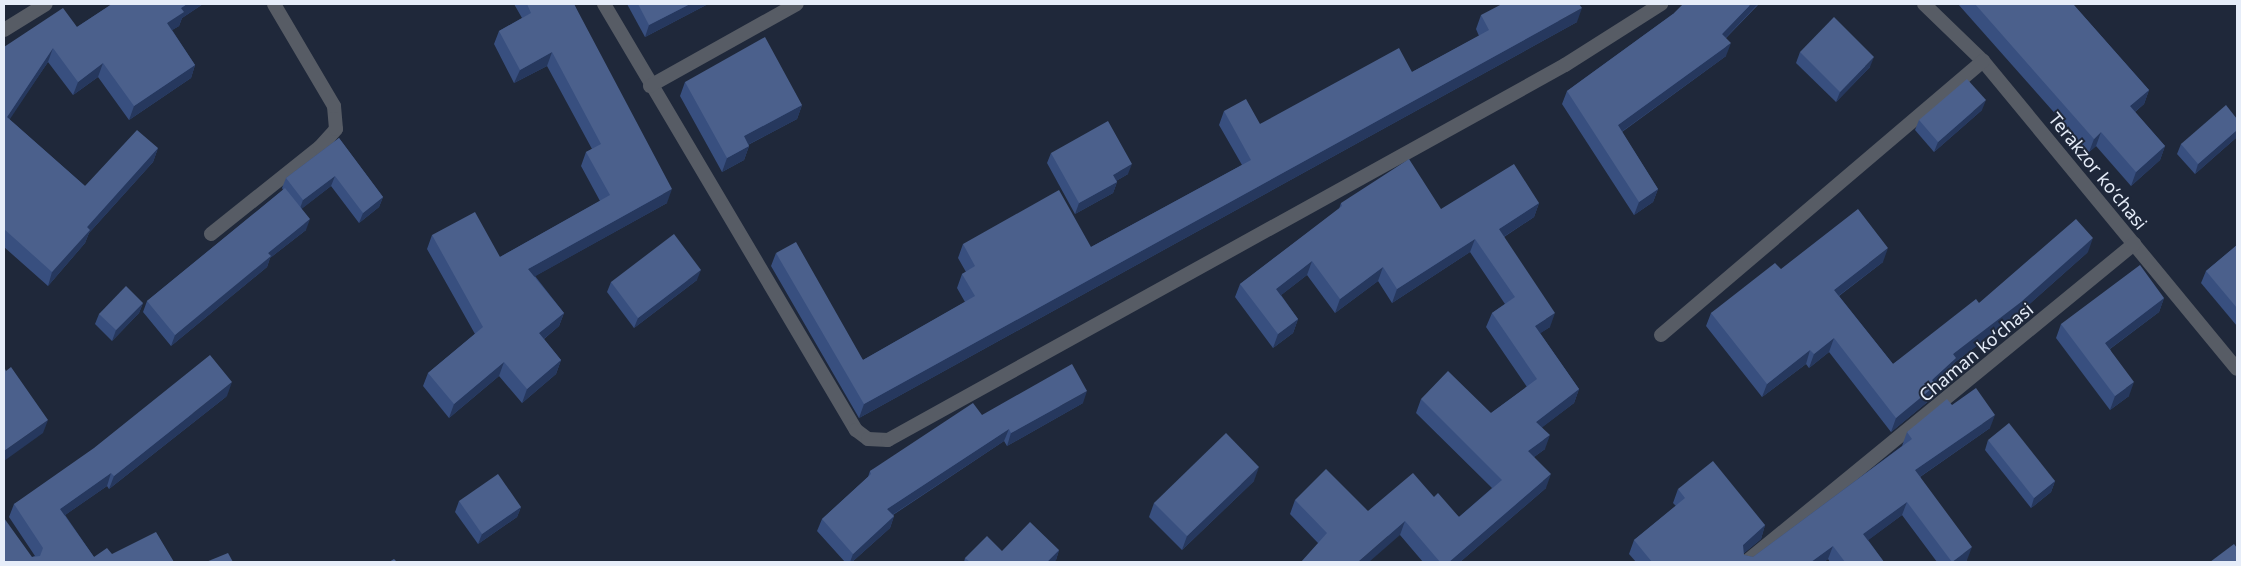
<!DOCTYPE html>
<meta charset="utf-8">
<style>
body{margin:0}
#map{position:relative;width:2241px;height:566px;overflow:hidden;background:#1f283a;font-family:"Noto Sans",sans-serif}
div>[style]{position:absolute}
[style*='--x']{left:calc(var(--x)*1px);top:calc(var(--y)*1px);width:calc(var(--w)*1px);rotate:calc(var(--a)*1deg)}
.minor>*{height:14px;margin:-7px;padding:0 7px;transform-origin:7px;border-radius:7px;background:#575c65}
.wall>*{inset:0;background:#384f7f}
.shaded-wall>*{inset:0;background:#26385e}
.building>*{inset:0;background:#4b608c}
span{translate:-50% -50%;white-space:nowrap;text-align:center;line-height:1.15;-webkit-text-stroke:4px #1f283a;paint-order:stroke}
.street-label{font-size:18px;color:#e6edf9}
.frame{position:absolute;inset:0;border:5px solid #e6edf9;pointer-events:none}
</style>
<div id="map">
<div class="minor">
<div style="--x:604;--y:4;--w:495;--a:59.4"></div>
<div style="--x:856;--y:430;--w:15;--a:37"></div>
<div style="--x:868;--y:439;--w:20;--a:3"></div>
<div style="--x:888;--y:440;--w:774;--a:-28.98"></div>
<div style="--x:1565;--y:65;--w:114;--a:-32.4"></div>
<div style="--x:1924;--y:4;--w:82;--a:44"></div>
<div style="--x:1983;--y:61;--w:399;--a:50.5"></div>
<div style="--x:4;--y:30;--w:49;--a:-31.8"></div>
<div style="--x:650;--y:86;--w:168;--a:-29.2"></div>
<div style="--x:211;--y:234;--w:139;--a:-38.6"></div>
<div style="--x:320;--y:147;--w:24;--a:-48"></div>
<div style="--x:336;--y:129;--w:23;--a:-95"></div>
<div style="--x:334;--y:106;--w:118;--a:-120.5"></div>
<div style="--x:1661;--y:335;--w:423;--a:-40.4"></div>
<div style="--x:1746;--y:562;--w:502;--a:-39.34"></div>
</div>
<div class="wall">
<div style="clip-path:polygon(112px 4px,203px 4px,182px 18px,179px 26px,172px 30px,195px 65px,191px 78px,129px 120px,98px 77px,73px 95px,48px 62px,9px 119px,85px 186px,158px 148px,153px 162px,89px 233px,85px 243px,48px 286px,4px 247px,4px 47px,77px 27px)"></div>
<div style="clip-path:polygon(514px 4px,574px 4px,667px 203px,535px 276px,564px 313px,559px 326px,544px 339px,561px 360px,556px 374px,522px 403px,499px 376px,449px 418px,423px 386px,428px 373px,475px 334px,427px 249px,432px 235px,500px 257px,600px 201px,581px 166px,586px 152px,592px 149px,547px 66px,514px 83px,494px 44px,499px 31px,522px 18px)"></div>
<div style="clip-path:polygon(627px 4px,708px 4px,645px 37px)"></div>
<div style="clip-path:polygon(1958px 4px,2073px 4px,2149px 90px,2144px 104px,2135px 112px,2165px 146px,2160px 160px,2131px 186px,2096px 146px,2089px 152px)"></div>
<div style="clip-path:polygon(1758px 5px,1726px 38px,1726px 56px,1622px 132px,1658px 189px,1653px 202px,1634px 215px,1562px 104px,1567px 91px,1673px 14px)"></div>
<div style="clip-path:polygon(1481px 15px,1577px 22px,859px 418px,771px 266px,776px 253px,863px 360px,965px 302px,957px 288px,962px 274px,966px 272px,958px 258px,963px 244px,1091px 247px,1242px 165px,1219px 125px,1224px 111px,1260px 124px,1412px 72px,1479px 36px,1476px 29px)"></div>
<div style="clip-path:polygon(1800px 52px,1870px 67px,1836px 102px,1796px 63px)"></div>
<div style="clip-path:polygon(685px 82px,802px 105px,797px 119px,748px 145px,749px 146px,744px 160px,722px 172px,680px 96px)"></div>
<div style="clip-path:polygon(1982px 110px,1934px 152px,1915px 130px,1919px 120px)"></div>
<div style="clip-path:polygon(2237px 119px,2237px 137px,2195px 174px,2177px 154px,2181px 144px)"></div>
<div style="clip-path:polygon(339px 138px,383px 197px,379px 207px,359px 223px,331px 186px,301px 209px,306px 230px,270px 258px,267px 267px,171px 346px,143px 312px,147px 301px,283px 190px,282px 188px,286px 178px)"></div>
<div style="clip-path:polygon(1051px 153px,1128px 174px,1116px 181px,1117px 182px,1113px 193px,1075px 214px,1047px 163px)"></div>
<div style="clip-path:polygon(1341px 203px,1441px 209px,1539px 203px,1534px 217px,1504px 237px,1550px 327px,1540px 333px,1579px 389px,1574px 403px,1542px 427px,1545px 449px,1534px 457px,1546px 488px,1460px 562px,1423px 562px,1400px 535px,1318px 543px,1290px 514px,1295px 500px,1368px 511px,1434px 497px,1459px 517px,1492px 488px,1416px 413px,1421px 399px,1491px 413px,1527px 387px,1486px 327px,1492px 313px,1505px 304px,1470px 252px,1392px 303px,1378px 281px,1335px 313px,1307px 275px,1281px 295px,1298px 319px,1293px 333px,1273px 348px,1235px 297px,1240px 284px,1339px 209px)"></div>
<div style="clip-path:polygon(2237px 245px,2237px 326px,2201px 283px,2206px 271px)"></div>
<div style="clip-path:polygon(2088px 252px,2016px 316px,1954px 363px,1951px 372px,1936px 385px,1931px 399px,1891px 432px,1829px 352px,1809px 368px,1806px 364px,1762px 397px,1706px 326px,1711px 313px,1781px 269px,1883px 262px,1839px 296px,1893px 364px,1979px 303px)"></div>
<div style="clip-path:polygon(697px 280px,634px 328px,607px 292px,611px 282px)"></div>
<div style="clip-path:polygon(2164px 298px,2159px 312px,2110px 349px,2129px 396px,2110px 410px,2056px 338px,2061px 324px)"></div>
<div style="clip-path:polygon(143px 303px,139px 313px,112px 341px,95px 324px,99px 314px)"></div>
<div style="clip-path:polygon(227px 396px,109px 489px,107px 486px,65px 515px,94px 557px,112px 554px,174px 562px,32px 557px,35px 556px,9px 517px,14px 504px)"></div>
<div style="clip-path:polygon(1083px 403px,1007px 446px,1004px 441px,893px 515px,894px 516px,890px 528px,852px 562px,845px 562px,817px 531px,822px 519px,868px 477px,870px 471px,982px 415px)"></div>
<div style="clip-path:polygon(1952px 405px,1990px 428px,1920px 477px,1967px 560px,1965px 562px,1937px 562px,1902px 515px,1868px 540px,1884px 562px,1830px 562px,1828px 559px,1824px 562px,1636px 562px,1629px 554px,1634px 540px,1676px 506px,1673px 503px,1678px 489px,1765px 525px,1761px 539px,1744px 553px,1744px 555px,1753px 557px,1902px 446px,1907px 432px)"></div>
<div style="clip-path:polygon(1988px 440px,2055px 481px,2051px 492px,2031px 508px,1985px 450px)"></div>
<div style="clip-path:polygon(1254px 481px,1182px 550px,1149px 517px,1154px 503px)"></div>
<div style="clip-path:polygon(459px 501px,521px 507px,517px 517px,478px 544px,455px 512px)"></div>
<div style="clip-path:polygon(1059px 550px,1056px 560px,1053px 562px,964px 562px,965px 558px,1002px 551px)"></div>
</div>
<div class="shaded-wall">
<div style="clip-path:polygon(187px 4px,203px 4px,182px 18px,179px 26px,162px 36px,167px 23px,181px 8px)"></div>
<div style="clip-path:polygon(690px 4px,708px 4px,645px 37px,649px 25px)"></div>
<div style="clip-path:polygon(1751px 4px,1758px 4px,1717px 47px,1722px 34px)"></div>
<div style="clip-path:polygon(1582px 8px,1577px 22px,859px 418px,864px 404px)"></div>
<div style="clip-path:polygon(1731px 43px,1726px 56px,1613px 138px,1618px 125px)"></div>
<div style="clip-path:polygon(53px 48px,48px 62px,4px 128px,7px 117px)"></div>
<div style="clip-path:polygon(552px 52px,547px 66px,514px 83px,520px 70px)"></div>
<div style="clip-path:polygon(1874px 57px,1870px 67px,1836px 102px,1840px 92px)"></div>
<div style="clip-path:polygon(103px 63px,98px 77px,73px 95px,78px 82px)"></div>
<div style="clip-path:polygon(195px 65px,191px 78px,129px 120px,134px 106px)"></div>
<div style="clip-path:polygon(2149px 90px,2144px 104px,2125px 120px,2130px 106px)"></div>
<div style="clip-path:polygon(1986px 100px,1982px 110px,1934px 152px,1938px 142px)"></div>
<div style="clip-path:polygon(802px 105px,797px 119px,738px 150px,744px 136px)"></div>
<div style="clip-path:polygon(2237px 130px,2237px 137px,2195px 174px,2198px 164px)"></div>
<div style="clip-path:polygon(2101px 132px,2096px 146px,2089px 152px,2094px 139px)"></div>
<div style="clip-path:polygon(749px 146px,744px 160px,722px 172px,727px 158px)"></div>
<div style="clip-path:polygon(2165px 146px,2160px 160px,2131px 186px,2136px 172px)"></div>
<div style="clip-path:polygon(158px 148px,153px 162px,89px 233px,85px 243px,48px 286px,52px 272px,87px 227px)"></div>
<div style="clip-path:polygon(1132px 164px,1128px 174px,1109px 185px,1113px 175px)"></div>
<div style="clip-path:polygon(335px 176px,331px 186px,299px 211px,303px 200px)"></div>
<div style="clip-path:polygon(1117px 182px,1113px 193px,1075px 214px,1079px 203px)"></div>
<div style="clip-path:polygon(672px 189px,667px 203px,523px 283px,528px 269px)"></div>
<div style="clip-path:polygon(1658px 189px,1653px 202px,1634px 215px,1639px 202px)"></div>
<div style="clip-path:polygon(383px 197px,379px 207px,359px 223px,363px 213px)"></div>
<div style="clip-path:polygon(1539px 203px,1534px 217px,1494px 243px,1499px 229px)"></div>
<div style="clip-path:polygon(310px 219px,306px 230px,270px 258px,267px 267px,171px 346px,175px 335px,268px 253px)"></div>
<div style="clip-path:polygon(2093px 238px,2088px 252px,2016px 316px,1954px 363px,1951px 372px,1936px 385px,1931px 399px,1891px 432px,1896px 418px,1932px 380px,1953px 354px)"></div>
<div style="clip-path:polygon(1475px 239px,1470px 252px,1392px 303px,1397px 289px)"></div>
<div style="clip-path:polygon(1888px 248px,1883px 262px,1829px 303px,1834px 290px)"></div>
<div style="clip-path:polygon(1312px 261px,1307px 275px,1271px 303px,1276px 289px)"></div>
<div style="clip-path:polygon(1383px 267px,1378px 281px,1335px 313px,1340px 299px)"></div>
<div style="clip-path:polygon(701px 270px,697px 280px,634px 328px,638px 318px)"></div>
<div style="clip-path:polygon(2164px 298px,2159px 312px,2099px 357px,2105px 343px)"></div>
<div style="clip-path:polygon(143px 303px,139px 313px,112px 341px,116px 330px)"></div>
<div style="clip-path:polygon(564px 313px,559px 326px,534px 347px,539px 333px)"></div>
<div style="clip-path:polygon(1555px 313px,1550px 327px,1530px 340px,1535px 326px)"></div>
<div style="clip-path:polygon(1298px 319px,1293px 333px,1273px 348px,1278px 334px)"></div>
<div style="clip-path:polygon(1834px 338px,1829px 352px,1809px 368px,1814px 354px)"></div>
<div style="clip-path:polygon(1810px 350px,1806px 364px,1762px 397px,1767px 384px)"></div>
<div style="clip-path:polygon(561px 360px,556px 374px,522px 403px,527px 389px)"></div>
<div style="clip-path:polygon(504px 362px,499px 376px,449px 418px,454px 404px)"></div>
<div style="clip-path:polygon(232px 382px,227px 396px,109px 489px,114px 476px)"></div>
<div style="clip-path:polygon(2134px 382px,2129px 396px,2110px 410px,2115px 396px)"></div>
<div style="clip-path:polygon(1579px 389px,1574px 403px,1531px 436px,1536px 422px)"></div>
<div style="clip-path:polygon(1087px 391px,1083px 403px,1007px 446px,1011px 433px)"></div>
<div style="clip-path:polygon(1995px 415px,1990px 428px,1911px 483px,1915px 470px)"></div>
<div style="clip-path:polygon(48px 420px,43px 433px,4px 461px,4px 451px)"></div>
<div style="clip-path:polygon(1009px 429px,1004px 441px,883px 521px,887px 509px)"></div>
<div style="clip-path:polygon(1550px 435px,1545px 449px,1523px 465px,1528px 451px)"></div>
<div style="clip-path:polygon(1259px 467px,1254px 481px,1182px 550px,1187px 536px)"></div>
<div style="clip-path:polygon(111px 473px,107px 486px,55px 522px,60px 509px)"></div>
<div style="clip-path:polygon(1551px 474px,1546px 488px,1460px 562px,1449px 562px)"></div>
<div style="clip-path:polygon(2055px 481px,2051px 492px,2031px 508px,2034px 498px)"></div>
<div style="clip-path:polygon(1907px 502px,1902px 515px,1859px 547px,1863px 534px)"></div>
<div style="clip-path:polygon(521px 507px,517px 517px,478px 544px,482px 534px)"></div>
<div style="clip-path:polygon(894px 516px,890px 528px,852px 562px,850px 562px,853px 554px)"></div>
<div style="clip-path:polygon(1405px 521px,1400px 535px,1369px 562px,1358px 562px)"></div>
<div style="clip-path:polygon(1765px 525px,1761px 539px,1738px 558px,1743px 545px)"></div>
<div style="clip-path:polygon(1833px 546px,1828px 559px,1824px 562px,1811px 562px)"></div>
<div style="clip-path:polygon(1972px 547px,1967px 560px,1965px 562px,1952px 562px)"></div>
<div style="clip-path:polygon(1059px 550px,1056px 560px,1053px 562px,1047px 562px)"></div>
</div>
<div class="building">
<div style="clip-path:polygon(112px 4px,187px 4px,181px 8px,184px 12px,167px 23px,195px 65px,134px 106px,103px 63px,78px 82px,53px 48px,7px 117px,85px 186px,137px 130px,158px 148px,87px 227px,90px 230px,52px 272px,4px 229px,4px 47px,63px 8px,77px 27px)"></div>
<div style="clip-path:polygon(527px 4px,574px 4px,672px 189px,528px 269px,564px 313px,539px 333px,561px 360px,527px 389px,504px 362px,454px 404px,428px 373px,483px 327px,432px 235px,475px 212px,500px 257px,610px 195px,586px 152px,601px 144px,552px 52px,520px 70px,499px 31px,531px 13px)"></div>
<div style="clip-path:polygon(638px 4px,690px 4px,649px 25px)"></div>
<div style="clip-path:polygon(1502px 4px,1579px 4px,1582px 8px,864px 404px,776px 253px,796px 242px,863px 360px,975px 296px,962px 274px,975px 266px,963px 244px,1059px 190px,1091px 247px,1251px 160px,1224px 111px,1246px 99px,1260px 124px,1399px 48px,1412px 72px,1489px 30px,1481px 15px)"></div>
<div style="clip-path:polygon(1683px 4px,1751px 4px,1722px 34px,1731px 43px,1618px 125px,1658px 189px,1639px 202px,1567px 91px,1673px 14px)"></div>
<div style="clip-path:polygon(1975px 4px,2073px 4px,2149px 90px,2130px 106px,2165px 146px,2136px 172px,2101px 132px,2094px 139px)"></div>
<div style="clip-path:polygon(1834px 17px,1874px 57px,1840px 92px,1800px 52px)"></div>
<div style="clip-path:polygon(765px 37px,802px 105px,744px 136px,749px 146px,727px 158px,685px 82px)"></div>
<div style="clip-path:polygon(1967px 79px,1986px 100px,1938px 142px,1919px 120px)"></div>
<div style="clip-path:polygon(2226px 105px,2237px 119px,2237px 130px,2198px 164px,2181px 144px)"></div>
<div style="clip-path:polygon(1108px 121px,1132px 164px,1113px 175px,1117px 182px,1079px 203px,1051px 153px)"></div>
<div style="clip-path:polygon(339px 138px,383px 197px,363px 213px,335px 176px,303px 200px,286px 178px)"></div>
<div style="clip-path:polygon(1409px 159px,1441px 209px,1514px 164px,1539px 203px,1499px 229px,1555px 313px,1535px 326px,1579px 389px,1536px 422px,1550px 435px,1528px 451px,1551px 474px,1449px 562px,1440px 562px,1405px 521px,1358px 562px,1301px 562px,1327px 533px,1295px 500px,1326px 469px,1368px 511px,1413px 473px,1434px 497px,1438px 493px,1459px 517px,1502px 480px,1421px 399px,1448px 371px,1491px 413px,1537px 379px,1492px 313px,1515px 297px,1475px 239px,1397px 289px,1383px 267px,1340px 299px,1312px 261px,1276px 289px,1298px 319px,1278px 334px,1240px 284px,1342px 206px,1341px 203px)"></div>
<div style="clip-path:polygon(285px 188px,310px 219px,268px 253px,271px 256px,175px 335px,147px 301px)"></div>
<div style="clip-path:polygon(1858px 209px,1888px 248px,1834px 290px,1893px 364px,1976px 299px,1979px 303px,2076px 219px,2093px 238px,2021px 302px,1953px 354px,1956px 358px,1932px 380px,1936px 385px,1896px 418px,1834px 338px,1814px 354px,1810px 350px,1767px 384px,1711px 313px,1775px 263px,1781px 269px)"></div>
<div style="clip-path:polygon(674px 234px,701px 270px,638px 318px,611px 282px)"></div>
<div style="clip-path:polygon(2237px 245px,2237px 308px,2206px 271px)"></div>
<div style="clip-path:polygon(2140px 265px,2164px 298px,2105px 343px,2134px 382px,2115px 396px,2061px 324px)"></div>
<div style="clip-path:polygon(126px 286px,143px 303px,116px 330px,99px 314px)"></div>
<div style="clip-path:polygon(210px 355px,232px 382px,114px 476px,111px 473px,60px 509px,94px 557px,107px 548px,112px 554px,156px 532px,174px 562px,4px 562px,4px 518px,32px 557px,40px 556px,43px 548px,14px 504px,94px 448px)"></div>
<div style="clip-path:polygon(1072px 364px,1087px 391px,1011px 433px,1009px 429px,887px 509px,894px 516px,853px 554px,822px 519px,871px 474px,870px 471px,973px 403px,982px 415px)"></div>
<div style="clip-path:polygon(4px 367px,6px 371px,11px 367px,48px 420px,4px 451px)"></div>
<div style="clip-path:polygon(1976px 388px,1995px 415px,1915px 470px,1972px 547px,1952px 562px,1907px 502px,1863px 534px,1884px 562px,1845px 562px,1833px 546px,1811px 562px,1652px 562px,1634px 540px,1685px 498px,1678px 489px,1713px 461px,1765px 525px,1743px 545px,1744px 555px,1753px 557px,1912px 439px,1907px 432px,1947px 399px,1952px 405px)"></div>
<div style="clip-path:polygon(2009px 423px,2055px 481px,2034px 498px,1988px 440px)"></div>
<div style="clip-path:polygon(1226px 433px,1259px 467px,1187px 536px,1154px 503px)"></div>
<div style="clip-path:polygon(498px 474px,521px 507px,482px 534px,459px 501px)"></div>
<div style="clip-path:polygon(1030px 522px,1059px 550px,1047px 562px,970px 562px,965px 558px,987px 536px,1002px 551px)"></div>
<div style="clip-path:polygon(2234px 544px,2237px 548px,2237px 562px,2210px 562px)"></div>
<div style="clip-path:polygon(228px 553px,233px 562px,206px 562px)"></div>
<div style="clip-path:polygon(394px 559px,397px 562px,389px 562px)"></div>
</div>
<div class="street-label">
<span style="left:2098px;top:171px;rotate:51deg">Terakzor koʻchasi</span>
<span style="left:1976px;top:352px;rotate:-40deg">Chaman koʻchasi</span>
</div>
<div class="frame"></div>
</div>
